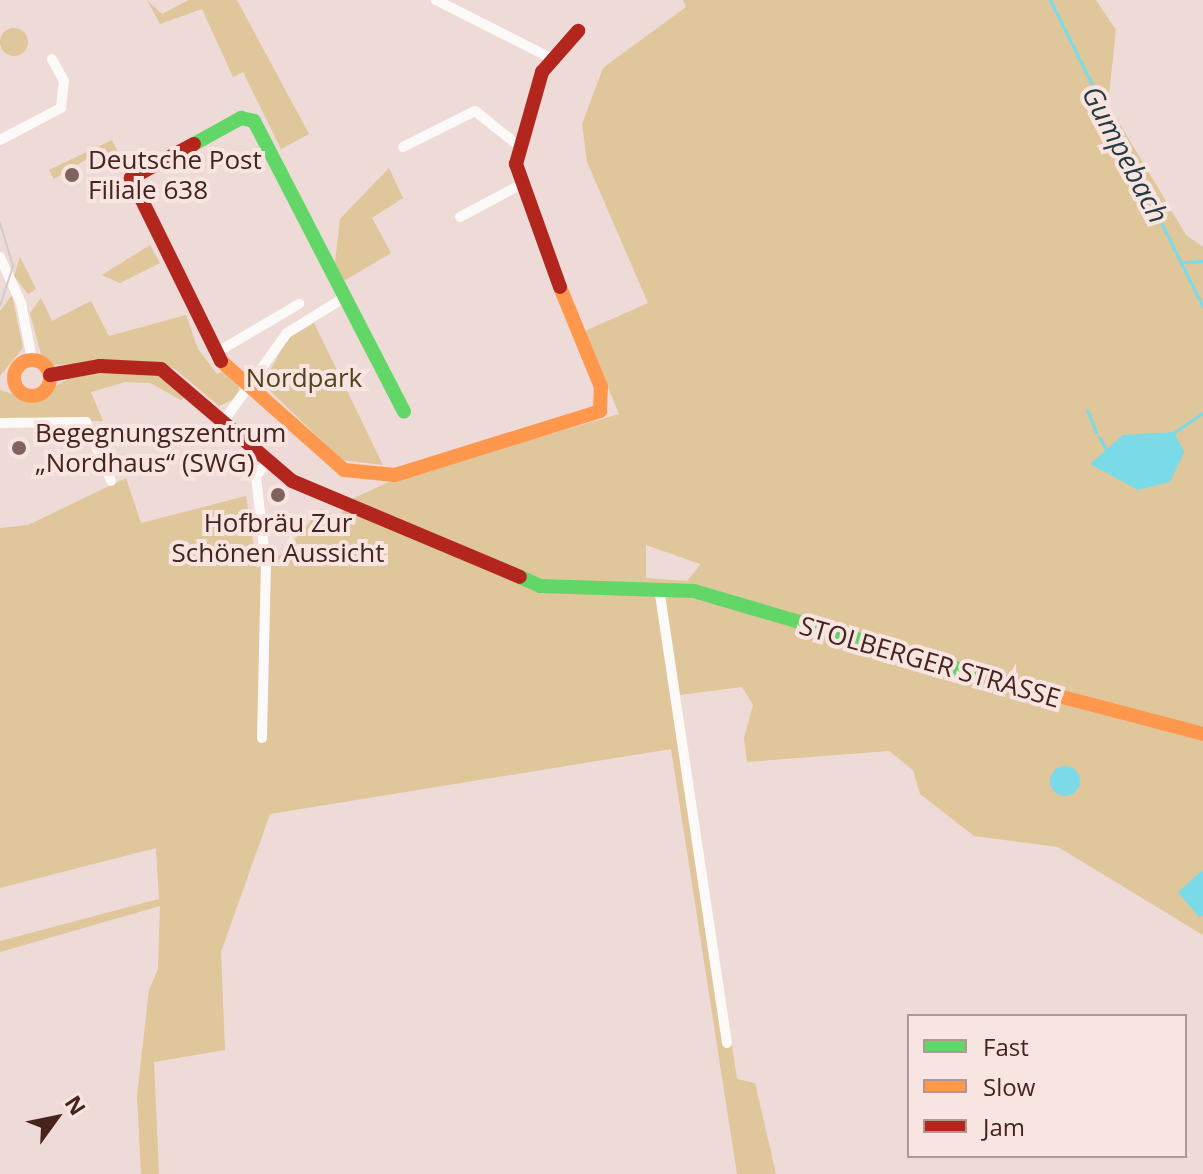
<!DOCTYPE html>
<meta charset="utf-8">
<style>
body{margin:0}
#map{position:relative;width:1203px;height:1174px;overflow:hidden;background:#eedad6;font-family:"Open Sans",sans-serif}
div>[style]{position:absolute}
[style*='--x']{left:calc(var(--x)*1px);top:calc(var(--y)*1px);width:calc(var(--w)*1px);rotate:calc(var(--a)*1deg)}
.green>*{inset:0;background:#dfc69b}
.round{border-radius:50%}
.water>*{inset:0;background:#7adae8}
.stream>*{height:3px;margin:-1.5px;padding:0 1.5px;transform-origin:1.5px;border-radius:1.5px;background:#7adae8}
.street>*{height:10px;margin:-5px;padding:0 5px;transform-origin:5px;border-radius:5px;background:#fcf9f9}
.fast>*{height:14px;margin:-7px;padding:0 7px;transform-origin:7px;border-radius:7px;background:#63d668}
.slow>*{height:14px;margin:-7px;padding:0 7px;transform-origin:7px;border-radius:7px;background:#ff974d}
.slow>.ring{margin:-7px;padding:0;box-sizing:content-box;background:none;border:14px solid #ff974d;border-radius:50%}
.jam>*{height:14px;margin:-7px;padding:0 7px;transform-origin:7px;border-radius:7px;background:#b3261e}
.tram>*{height:2px;margin:-1px;padding:0 1px;transform-origin:1px;border-radius:1px;background:#d2cbc9}
.dots>*{width:22px;height:22px;translate:-50% -50%;box-sizing:border-box;border:4px solid #f8e5e1;border-radius:50%}
span{translate:-50% -50%;white-space:nowrap;text-align:center;line-height:1.15;-webkit-text-stroke:8px #f8e5e1;paint-order:stroke}
.poi-label{font-size:26px;color:#46231d}
.left{translate:0 -50%;text-align:left}
.park-label{font-size:26px;color:#504219}
.street-label{font-size:26px;color:#46231d}
.water-label{font-size:28px;color:#243c40;font-style:italic}
.legend{position:absolute;left:907px;top:1014px;width:280px;height:144px;box-sizing:border-box;background:#f8e5e1;border:2px solid #b19793;margin:0;padding:10px 14px;list-style:none;font-size:24px;color:#46231d}
.legend li{display:flex;align-items:center;gap:16px;height:40px}
.legend b{width:40px;border:2px solid #b19793}
.north{position:absolute;left:16px;top:1078px;width:80px;height:80px;-webkit-text-stroke:6px #f8e5e1;paint-order:stroke;rotate:57deg;font-size:22px;font-weight:700;line-height:32px;text-align:center;color:#46231d}
.north::after{content:'';display:block;margin:auto;width:28px;height:36px;background:#46231d;clip-path:polygon(50% 0,100% 100%,50% 72%,0 100%)}
</style>
<div id="map">
<div class="green">
<div style="clip-path:polygon(147px 0,162px 14px,189px 0,237px 0,309px 134px,281px 149px,243px 72px,233px 77px,202px 9px,160px 24px)"></div>
<div style="clip-path:polygon(evenodd,683px 0,1096px 0,1116px 30px,1108px 104px,1186px 235px,1203px 247px,1203px 935px,1058px 847px,974px 836px,920px 794px,913px 770px,889px 751px,747px 762px,744px 738px,753px 705px,742px 687px,680px 695px,737px 1079px,755px 1083px,776px 1174px,737px 1174px,671px 749px,270px 814px,221px 952px,225px 1050px,154px 1062px,159px 1174px,141px 1174px,137px 1096px,149px 990px,158px 969px,160px 906px,0 952px,0 941px,159px 899px,156px 848px,0 888px,0 528px,28px 525px,126px 478px,141px 523px,246px 496px,257px 568px,282px 554px,321px 509px,339px 517px,354px 498px,391px 481px,619px 414px,585px 331px,648px 303px,587px 162px,582px 124px,603px 68px,686px 7px,683px 0,646px 545px,700px 564px,700px 565px,687px 581px,646px 578px,646px 545px)"></div>
<div class="round" style="left:0;top:28px;width:28px;height:28px"></div>
<div style="clip-path:polygon(112px 140px,126px 169px,118px 173px,105px 148px,54px 179px,49px 170px)"></div>
<div style="clip-path:polygon(389px 168px,403px 198px,372px 218px,391px 253px,344px 281px,335px 263px,340px 219px)"></div>
<div style="clip-path:polygon(150px 245px,160px 263px,120px 283px,102px 275px)"></div>
<div style="clip-path:polygon(20px 257px,36px 289px,28px 294px,14px 276px)"></div>
<div style="clip-path:polygon(12px 295px,23px 348px,0 376px,0 311px)"></div>
<div style="clip-path:polygon(41px 298px,52px 321px,91px 301px,109px 336px,186px 315px,198px 349px,217px 374px,226px 370px,237px 382px,241px 396px,219px 406px,175px 369px,145px 361px,52px 365px,41px 354px,30px 313px)"></div>
<div style="clip-path:polygon(314px 323px,383px 465px,342px 460px,263px 384px,287px 339px)"></div>
<div style="clip-path:polygon(126px 370px,158px 375px,189px 394px,181px 400px,150px 383px,125px 382px,91px 392px,103px 421px,0 419px,0 390px,31px 400px,70px 378px)"></div>
</div>
<div class="water">
<div style="clip-path:polygon(1174px 432px,1184px 452px,1170px 482px,1138px 490px,1090px 464px,1123px 435px)"></div>
<div class="round" style="left:1050px;top:766px;width:30px;height:30px"></div>
<div style="clip-path:polygon(1203px 870px,1203px 916px,1199px 917px,1178px 892px)"></div>
</div>
<div class="stream">
<div style="--x:1050;--y:0;--w:343;--a:63.5"></div>
<div style="--x:1184;--y:262;--w:19;--a:-3"></div>
<div style="--x:1087;--y:410;--w:24;--a:68"></div>
<div style="--x:1173;--y:433;--w:36;--a:-34"></div>
<div style="--x:1099;--y:437;--w:16;--a:60"></div>
</div>
<div class="street">
<div style="--x:436;--y:0;--w:129;--a:26.8"></div>
<div style="--x:0;--y:140;--w:69;--a:-27.7"></div>
<div style="--x:61;--y:108;--w:27;--a:-84"></div>
<div style="--x:64;--y:81;--w:25;--a:-119"></div>
<div style="--x:403;--y:147;--w:80;--a:-26.6"></div>
<div style="--x:475;--y:111;--w:56;--a:38.5"></div>
<div style="--x:460;--y:217;--w:66;--a:-28.1"></div>
<div style="--x:0;--y:257;--w:51;--a:65.5"></div>
<div style="--x:21;--y:303;--w:57;--a:78.9"></div>
<div style="--x:214;--y:354;--w:99;--a:-30.5"></div>
<div style="--x:225;--y:419;--w:106;--a:-54.2"></div>
<div style="--x:287;--y:333;--w:68;--a:-31.8"></div>
<div style="--x:0;--y:423;--w:86;--a:-0.7"></div>
<div style="--x:86;--y:422;--w:64;--a:67"></div>
<div style="--x:659;--y:588;--w:460;--a:81.5"></div>
<div style="--x:262;--y:738;--w:170;--a:-88.7"></div>
<div style="--x:266;--y:568;--w:93;--a:-96.2"></div>
<div style="--x:256;--y:476;--w:19;--a:-51"></div>
</div>
<div class="fast">
<div style="--x:194;--y:144;--w:54;--a:-29"></div>
<div style="--x:241;--y:118;--w:13;--a:13"></div>
<div style="--x:254;--y:121;--w:327;--a:62.7"></div>
<div style="--x:520;--y:577;--w:22;--a:24"></div>
<div style="--x:540;--y:586;--w:154;--a:1.9"></div>
<div style="--x:694;--y:591;--w:309;--a:16.4"></div>
</div>
<div class="slow">
<div class="ring" style="left:14px;top:360px;width:22px;height:22px"></div>
<div style="--x:221;--y:361;--w:164;--a:41.5"></div>
<div style="--x:344;--y:470;--w:51;--a:5.6"></div>
<div style="--x:395;--y:475;--w:215;--a:-17.3"></div>
<div style="--x:600;--y:411;--w:24;--a:-88"></div>
<div style="--x:601;--y:387;--w:108;--a:-112.3"></div>
<div style="--x:990;--y:678;--w:220;--a:14.7"></div>
</div>
<div class="jam">
<div style="--x:194;--y:144;--w:72;--a:151.6"></div>
<div style="--x:131;--y:178;--w:204;--a:63.8"></div>
<div style="--x:560;--y:287;--w:131;--a:-109.7"></div>
<div style="--x:516;--y:164;--w:96;--a:-74.2"></div>
<div style="--x:542;--y:72;--w:55;--a:-48.7"></div>
<div style="--x:50;--y:375;--w:51;--a:-10.2"></div>
<div style="--x:100;--y:366;--w:61;--a:2.8"></div>
<div style="--x:161;--y:369;--w:172;--a:40.5"></div>
<div style="--x:292;--y:481;--w:247;--a:22.8"></div>
</div>
<div class="tram">
<div style="--x:0;--y:223;--w:45;--a:73.2"></div>
<div style="--x:13;--y:266;--w:42;--a:108"></div>
</div>
<div class="dots">
<div style="left:72px;top:175px;background:#81635e"></div>
<div style="left:19px;top:448px;background:#81635e"></div>
<div style="left:278px;top:495px;background:#81635e"></div>
</div>
<div class="poi-label">
<span class="left" style="left:88px;top:175px">Deutsche Post<br>Filiale 638</span>
<span class="left" style="left:35px;top:448px">Begegnungszentrum<br>„Nordhaus“ (SWG)</span>
<span style="left:278px;top:538px">Hofbräu Zur<br>Schönen Aussicht</span>
</div>
<div class="park-label">
<span style="left:304px;top:378px">Nordpark</span>
</div>
<div class="street-label">
<span style="left:930px;top:662px;rotate:16deg">STOLBERGER STRASSE</span>
</div>
<div class="water-label">
<span style="left:1126px;top:154px;rotate:62deg">Gumpebach</span>
</div>
<ul class="legend">
<li><b style="height:10px;background:#63d668"></b>Fast</li>
<li><b style="height:10px;background:#ff974d"></b>Slow</li>
<li><b style="height:10px;background:#b3261e"></b>Jam</li>
</ul>
<div class="north">N</div>
</div>
